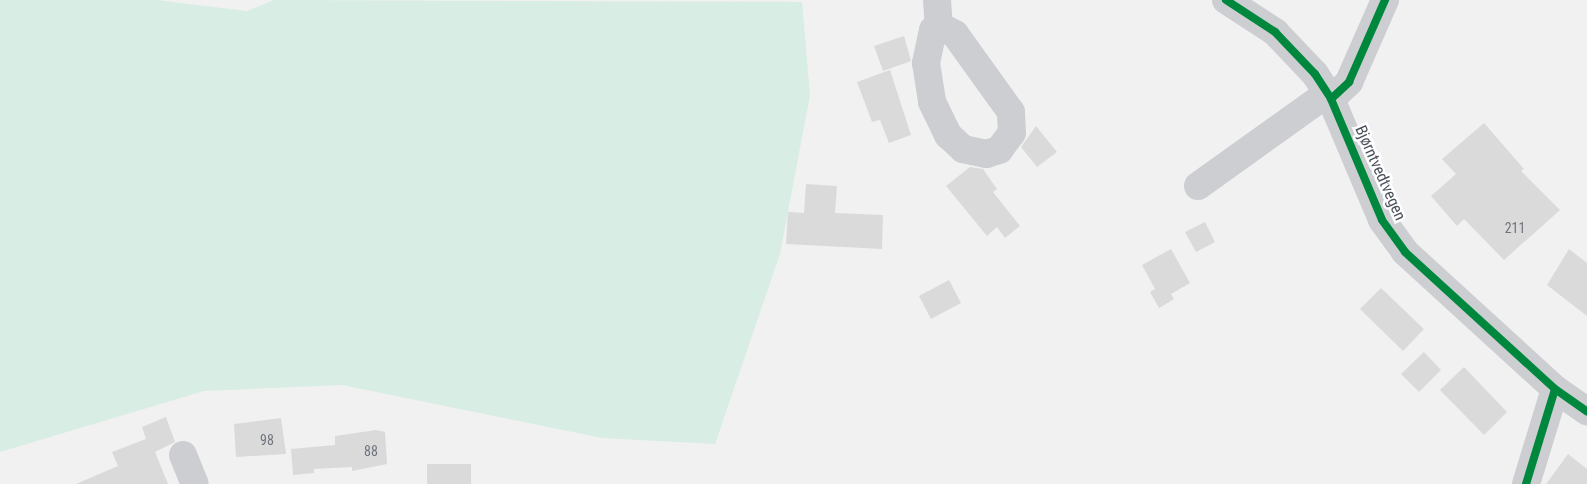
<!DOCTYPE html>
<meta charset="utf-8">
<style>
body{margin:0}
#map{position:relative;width:1587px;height:484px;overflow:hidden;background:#f1f1f1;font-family:"Roboto Condensed",sans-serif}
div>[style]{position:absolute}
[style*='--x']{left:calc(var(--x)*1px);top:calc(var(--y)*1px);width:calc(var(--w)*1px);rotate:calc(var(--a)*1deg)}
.green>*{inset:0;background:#d8ede3}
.building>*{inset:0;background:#dadadb}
.minor>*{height:28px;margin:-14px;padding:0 14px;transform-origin:14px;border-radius:14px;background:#ccced1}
.cycleway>*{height:8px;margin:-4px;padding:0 4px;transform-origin:4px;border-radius:4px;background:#00873e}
span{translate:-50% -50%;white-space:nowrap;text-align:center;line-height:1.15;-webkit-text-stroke:5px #fff;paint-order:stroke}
.number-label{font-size:14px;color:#6f747c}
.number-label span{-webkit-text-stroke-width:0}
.street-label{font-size:16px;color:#4a515b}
</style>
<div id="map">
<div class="green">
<div style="clip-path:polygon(0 0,156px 0,247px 11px,274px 0,802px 2px,810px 95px,780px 254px,715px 444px,602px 438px,342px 385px,204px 391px,0 452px)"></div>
</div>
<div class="building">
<div style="clip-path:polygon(904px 36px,911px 61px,883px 71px,874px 46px)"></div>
<div style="clip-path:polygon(890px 70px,911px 135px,889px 143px,880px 120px,872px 122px,857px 82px)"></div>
<div style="clip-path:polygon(1484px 123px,1524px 169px,1521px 171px,1560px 210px,1504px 260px,1464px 219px,1457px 226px,1431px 196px,1456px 174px,1442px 159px)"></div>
<div style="clip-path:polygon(1036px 126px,1057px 152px,1037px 167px,1021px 147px)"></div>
<div style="clip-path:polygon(970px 167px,983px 169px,997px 189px,993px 192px,1020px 226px,1005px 238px,997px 227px,987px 236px,946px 186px)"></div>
<div style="clip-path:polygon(806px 184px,837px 186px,835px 213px,883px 215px,882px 249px,786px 244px,788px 212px,804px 213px)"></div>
<div style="clip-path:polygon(1205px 222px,1215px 242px,1196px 252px,1185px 232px)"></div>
<div style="clip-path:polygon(1171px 249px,1190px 283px,1171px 294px,1174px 299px,1159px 308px,1150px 292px,1155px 289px,1142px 265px)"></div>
<div style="clip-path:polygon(1569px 249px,1587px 263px,1587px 316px,1547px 285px)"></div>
<div style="clip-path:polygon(949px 280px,961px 303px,931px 319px,919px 296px)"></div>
<div style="clip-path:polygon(1381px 288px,1424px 329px,1403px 351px,1360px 309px)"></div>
<div style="clip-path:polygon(1424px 352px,1441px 370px,1419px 392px,1401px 374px)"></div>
<div style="clip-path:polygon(1464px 367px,1507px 412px,1484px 435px,1440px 390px)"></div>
<div style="clip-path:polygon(166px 417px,175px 442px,155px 452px,168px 484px,76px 484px,118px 466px,112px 452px,146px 439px,142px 427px)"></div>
<div style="clip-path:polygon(281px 418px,286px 454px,236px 457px,234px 424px)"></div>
<div style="clip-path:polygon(376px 430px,385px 432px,387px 464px,352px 471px,352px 467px,314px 469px,314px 473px,293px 475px,291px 449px,335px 445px,335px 436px)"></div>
<div style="clip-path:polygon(1568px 454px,1587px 469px,1587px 484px,1546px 484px)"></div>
<div style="clip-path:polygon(427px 464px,471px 464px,471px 484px,427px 484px)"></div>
</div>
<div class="minor">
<div style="--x:937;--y:0;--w:26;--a:86"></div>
<div style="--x:939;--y:26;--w:7;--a:146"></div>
<div style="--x:933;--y:30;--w:34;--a:102"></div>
<div style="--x:926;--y:63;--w:39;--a:81"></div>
<div style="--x:932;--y:102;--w:37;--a:64"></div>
<div style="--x:948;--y:135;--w:21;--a:43"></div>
<div style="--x:963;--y:149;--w:24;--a:12"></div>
<div style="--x:986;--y:154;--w:14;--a:-17"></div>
<div style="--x:999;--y:150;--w:21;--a:-53"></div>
<div style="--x:1012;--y:133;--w:21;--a:-93"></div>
<div style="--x:1011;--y:112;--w:96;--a:-125.7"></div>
<div style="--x:955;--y:34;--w:18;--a:-153"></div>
<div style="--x:1226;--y:0;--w:59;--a:33.1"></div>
<div style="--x:1275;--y:32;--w:58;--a:46.4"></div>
<div style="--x:1315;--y:74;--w:30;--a:57"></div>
<div style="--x:1331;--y:99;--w:131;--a:67.1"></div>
<div style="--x:1382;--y:220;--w:39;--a:54"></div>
<div style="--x:1405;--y:252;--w:203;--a:42.4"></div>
<div style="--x:1555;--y:389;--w:39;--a:35"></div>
<div style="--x:1331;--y:99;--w:25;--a:-43"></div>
<div style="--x:1349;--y:82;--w:90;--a:-66.3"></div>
<div style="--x:1198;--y:186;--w:160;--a:-35.6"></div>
<div style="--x:183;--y:455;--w:31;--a:68"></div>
<div style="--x:1526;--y:484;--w:99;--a:-73"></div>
</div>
<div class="cycleway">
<div style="--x:1226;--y:0;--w:59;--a:33.1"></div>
<div style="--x:1275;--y:32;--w:58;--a:46.4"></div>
<div style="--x:1315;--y:74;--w:30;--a:57"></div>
<div style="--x:1331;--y:99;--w:131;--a:67.1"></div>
<div style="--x:1382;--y:220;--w:39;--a:54"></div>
<div style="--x:1405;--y:252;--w:203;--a:42.4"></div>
<div style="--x:1555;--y:389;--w:39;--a:35"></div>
<div style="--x:1331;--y:99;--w:25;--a:-43"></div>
<div style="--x:1349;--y:82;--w:90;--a:-66.3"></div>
<div style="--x:1526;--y:484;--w:99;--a:-73"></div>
</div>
<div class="number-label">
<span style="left:1515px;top:228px">211</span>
<span style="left:267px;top:440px">98</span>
<span style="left:371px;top:451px">88</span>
</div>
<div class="street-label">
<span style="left:1380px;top:173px;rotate:66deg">Bjørntvedtvegen</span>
</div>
</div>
